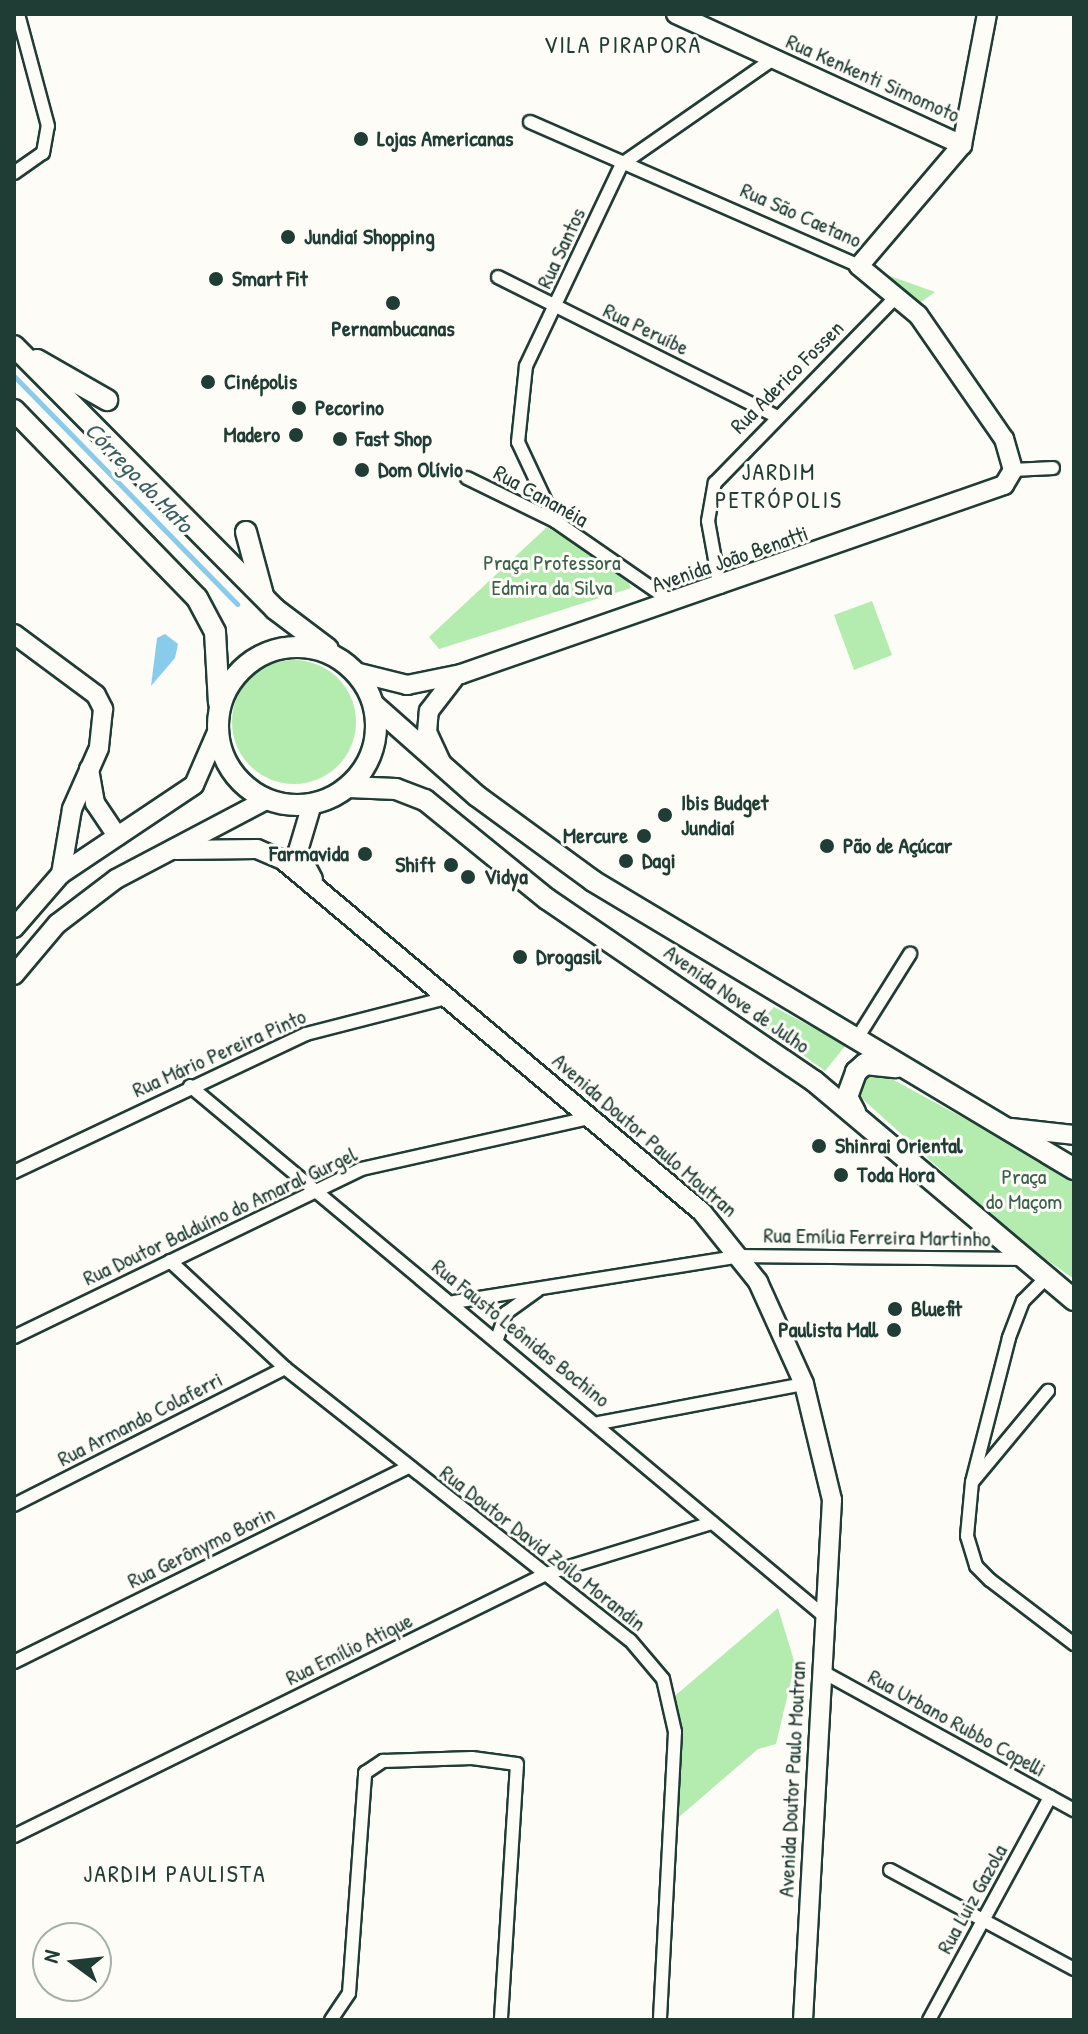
<!DOCTYPE html>
<meta charset="utf-8">
<style>
body{margin:0}
#map{position:relative;width:1088px;height:2034px;overflow:hidden;background:#fdfcf7;font-family:"Patrick Hand",sans-serif}
div>[style]{position:absolute}
[style*='--x']{left:calc(var(--x)*1px);top:calc(var(--y)*1px);width:calc(var(--w)*1px);rotate:calc(var(--a)*1deg)}
.green>*{inset:0;background:#b4ecb0}
.round{border-radius:50%}
.water>*{inset:0;background:#89cbea}
.stream>*{height:5px;margin:-2.5px;padding:0 2.5px;transform-origin:2.5px;border-radius:2.5px;background:#89cbea}
.roads{filter:drop-shadow(2px 0 #1f3d34) drop-shadow(-2px 0 #1f3d34) drop-shadow(0 2px #1f3d34) drop-shadow(0 -2px #1f3d34)}
.street>*{height:12px;margin:-6px;padding:0 6px;transform-origin:6px;border-radius:6px;background:#fdfcf7}
.secondary>*{height:18px;margin:-9px;padding:0 9px;transform-origin:9px;border-radius:9px;background:#fdfcf7}
.primary>*{height:20px;margin:-10px;padding:0 10px;transform-origin:10px;border-radius:10px;background:#fdfcf7}
.primary>.ring{margin:-10px;padding:0;box-sizing:content-box;background:none;border:20px solid #fdfcf7;border-radius:50%}
.dots>*{width:22px;height:22px;translate:-50% -50%;box-sizing:border-box;border:4px solid #fdfcf7;border-radius:50%}
span{translate:-50% -50%;white-space:nowrap;text-align:center;line-height:1.15;-webkit-text-stroke:6px #fdfcf7;paint-order:stroke}
.street-label{font-size:22px;color:#1f3d34}
.poi-label{font-size:22px;color:#1f3d34;font-weight:700}
.left{translate:0 -50%;text-align:left}
.right{translate:-100% -50%;text-align:right}
.park-label{font-size:22px;color:#3d604d}
.neighbourhood-label{font-size:24px;color:#1f3d34;letter-spacing:2px}
.water-label{font-size:24px;color:#3a6062;font-style:italic}
.frame{position:absolute;inset:0;border:16px solid #1f3d34;pointer-events:none}
.north{position:absolute;left:32px;top:1922px;width:80px;height:80px;box-sizing:border-box;background:#fdfcf7;border:2px solid #a4b0a9;border-radius:50%;rotate:285deg;font-size:22px;font-weight:700;line-height:32px;text-align:center;color:#1f3d34}
.north::after{content:'';display:block;margin:auto;width:28px;height:36px;background:#1f3d34;clip-path:polygon(50% 0,100% 100%,50% 72%,0 100%)}
</style>
<div id="map">
<div class="green">
<div style="clip-path:polygon(870px 269px,935px 292px,917px 305px)"></div>
<div style="clip-path:polygon(547px 527px,625px 575px,631px 588px,439px 649px,429px 637px)"></div>
<div style="clip-path:polygon(872px 601px,892px 655px,854px 670px,834px 615px)"></div>
<div class="round" style="left:232px;top:660px;width:124px;height:124px"></div>
<div style="clip-path:polygon(774px 1007px,846px 1045px,825px 1071px,759px 1023px)"></div>
<div style="clip-path:polygon(870px 1067px,1011px 1144px,1038px 1147px,1074px 1173px,1074px 1279px,1017px 1239px,856px 1093px)"></div>
<div style="clip-path:polygon(778px 1608px,795px 1664px,776px 1744px,758px 1749px,672px 1823px,670px 1700px)"></div>
</div>
<div class="water">
<div style="clip-path:polygon(165px 634px,178px 644px,175px 658px,151px 686px,157px 638px)"></div>
</div>
<div class="stream">
<div style="--x:14;--y:376;--w:319;--a:45.6"></div>
</div>
<div class="roads">
<div class="street">
<div style="--x:530;--y:122;--w:359;--a:23.6"></div>
<div style="--x:14;--y:173;--w:35;--a:-35"></div>
<div style="--x:43;--y:153;--w:27;--a:-80"></div>
<div style="--x:48;--y:126;--w:116;--a:-105"></div>
<div style="--x:498;--y:277;--w:311;--a:26.6"></div>
<div style="--x:1013;--y:470;--w:40;--a:-2.9"></div>
<div style="--x:467;--y:478;--w:98;--a:26"></div>
<div style="--x:555;--y:521;--w:142;--a:34.7"></div>
<div style="--x:555;--y:521;--w:87;--a:-115.1"></div>
<div style="--x:518;--y:442;--w:76;--a:-84"></div>
<div style="--x:526;--y:366;--w:224;--a:-64.6"></div>
<div style="--x:622;--y:164;--w:184;--a:-34.8"></div>
<div style="--x:720;--y:587;--w:67;--a:-100.3"></div>
<div style="--x:708;--y:521;--w:39;--a:-80"></div>
<div style="--x:715;--y:483;--w:262;--a:-45.8"></div>
<div style="--x:856;--y:1040;--w:102;--a:-57.9"></div>
<div style="--x:190;--y:1086;--w:826;--a:39.89"></div>
<div style="--x:14;--y:1172;--w:323;--a:-25.3"></div>
<div style="--x:306;--y:1034;--w:149;--a:-14.4"></div>
<div style="--x:170;--y:1261;--w:157;--a:42.9"></div>
<div style="--x:285;--y:1368;--w:439;--a:38.3"></div>
<div style="--x:630;--y:1640;--w:51;--a:49.8"></div>
<div style="--x:663;--y:1679;--w:54;--a:77.2"></div>
<div style="--x:675;--y:1732;--w:288;--a:93"></div>
<div style="--x:1045;--y:1279;--w:31;--a:135"></div>
<div style="--x:1023;--y:1301;--w:40;--a:111"></div>
<div style="--x:1009;--y:1338;--w:149;--a:104.4"></div>
<div style="--x:972;--y:1482;--w:54;--a:95.3"></div>
<div style="--x:967;--y:1536;--w:31;--a:73"></div>
<div style="--x:976;--y:1566;--w:20;--a:45"></div>
<div style="--x:990;--y:1580;--w:106;--a:37.3"></div>
<div style="--x:454;--y:1302;--w:292;--a:-9.1"></div>
<div style="--x:742;--y:1256;--w:277;--a:0.6"></div>
<div style="--x:14;--y:1337;--w:386;--a:-25.8"></div>
<div style="--x:361;--y:1169;--w:235;--a:-12.6"></div>
<div style="--x:497;--y:1339;--w:28;--a:-71"></div>
<div style="--x:506;--y:1313;--w:39;--a:-36"></div>
<div style="--x:599;--y:1423;--w:209;--a:-10.8"></div>
<div style="--x:974;--y:1480;--w:116;--a:-50.3"></div>
<div style="--x:14;--y:1505;--w:304;--a:-26.8"></div>
<div style="--x:14;--y:1662;--w:438;--a:-26.3"></div>
<div style="--x:821;--y:1671;--w:289;--a:28.8"></div>
<div style="--x:14;--y:1836;--w:593;--a:-26.22"></div>
<div style="--x:546;--y:1574;--w:174;--a:-17.1"></div>
<div style="--x:890;--y:1870;--w:209;--a:28.3"></div>
<div style="--x:331;--y:2020;--w:32;--a:-56"></div>
<div style="--x:349;--y:1993;--w:221;--a:-85.8"></div>
<div style="--x:365;--y:1773;--w:22;--a:-34"></div>
<div style="--x:383;--y:1761;--w:89;--a:-1.9"></div>
<div style="--x:472;--y:1758;--w:45;--a:7.6"></div>
<div style="--x:517;--y:1764;--w:256;--a:93.6"></div>
<div style="--x:929;--y:2020;--w:254;--a:-61.5"></div>
</div>
<div class="secondary">
<div style="--x:676;--y:14;--w:315;--a:24.6"></div>
<div style="--x:14;--y:634;--w:102;--a:36.6"></div>
<div style="--x:96;--y:695;--w:16;--a:63"></div>
<div style="--x:103;--y:709;--w:39;--a:96"></div>
<div style="--x:99;--y:748;--w:67;--a:113.9"></div>
<div style="--x:72;--y:809;--w:66;--a:99.6"></div>
<div style="--x:355;--y:672;--w:54;--a:14"></div>
<div style="--x:407;--y:685;--w:55;--a:-11.5"></div>
<div style="--x:461;--y:674;--w:575;--a:-19.19"></div>
<div style="--x:1004;--y:485;--w:17;--a:-59"></div>
<div style="--x:1013;--y:470;--w:32;--a:-106"></div>
<div style="--x:1004;--y:439;--w:151;--a:-124.7"></div>
<div style="--x:918;--y:315;--w:77;--a:-140.3"></div>
<div style="--x:859;--y:266;--w:159;--a:-49.6"></div>
<div style="--x:962;--y:145;--w:133;--a:-79.2"></div>
<div style="--x:441;--y:762;--w:33;--a:-115"></div>
<div style="--x:427;--y:732;--w:21;--a:-85"></div>
<div style="--x:429;--y:711;--w:43;--a:-52.6"></div>
<div style="--x:89;--y:769;--w:35;--a:80"></div>
<div style="--x:95;--y:803;--w:40;--a:56"></div>
<div style="--x:312;--y:804;--w:49;--a:106.6"></div>
<div style="--x:298;--y:851;--w:32;--a:62"></div>
<div style="--x:176;--y:850;--w:81;--a:-0.7"></div>
<div style="--x:257;--y:849;--w:28;--a:23"></div>
<div style="--x:283;--y:860;--w:547;--a:40.03"></div>
<div style="--x:702;--y:1212;--w:90;--a:51.3"></div>
<div style="--x:758;--y:1282;--w:112;--a:65.7"></div>
<div style="--x:804;--y:1384;--w:119;--a:76.4"></div>
<div style="--x:832;--y:1500;--w:521;--a:93.19"></div>
<div style="--x:14;--y:928;--w:72;--a:-49"></div>
<div style="--x:61;--y:874;--w:160;--a:-33.8"></div>
<div style="--x:194;--y:785;--w:58;--a:-66.5"></div>
<div style="--x:14;--y:975;--w:67;--a:-49.9"></div>
<div style="--x:57;--y:924;--w:74;--a:-37.3"></div>
<div style="--x:116;--y:879;--w:170;--a:-27.8"></div>
<div style="--x:1011;--y:1128;--w:63;--a:6.3"></div>
</div>
<div class="primary">
<div style="--x:14;--y:346;--w:371;--a:45.2"></div>
<div style="--x:275;--y:609;--w:66;--a:37"></div>
<div style="--x:37;--y:360;--w:81;--a:29.7"></div>
<div style="--x:14;--y:410;--w:262;--a:45.8"></div>
<div style="--x:197;--y:598;--w:38;--a:62"></div>
<div style="--x:215;--y:632;--w:71;--a:86.8"></div>
<div style="--x:246;--y:532;--w:65;--a:74.9"></div>
<div class="ring" style="left:218px;top:647px;width:138px;height:138px"></div>
<div style="--x:374;--y:705;--w:137;--a:41.5"></div>
<div style="--x:477;--y:796;--w:144;--a:36.2"></div>
<div style="--x:593;--y:881;--w:561;--a:30.91"></div>
<div style="--x:348;--y:787;--w:48;--a:2.4"></div>
<div style="--x:396;--y:789;--w:31;--a:21"></div>
<div style="--x:425;--y:800;--w:157;--a:39.1"></div>
<div style="--x:547;--y:899;--w:323;--a:34.3"></div>
<div style="--x:814;--y:1081;--w:340;--a:40.1"></div>
<div style="--x:855;--y:1112;--w:17;--a:-118"></div>
<div style="--x:847;--y:1097;--w:27;--a:-70"></div>
<div style="--x:856;--y:1072;--w:12;--a:-42"></div>
<div style="--x:865;--y:1064;--w:31;--a:6"></div>
</div>
</div>
<div class="dots">
<div style="left:361px;top:139px;background:#1f3d34"></div>
<div style="left:288px;top:237px;background:#1f3d34"></div>
<div style="left:216px;top:279px;background:#1f3d34"></div>
<div style="left:393px;top:303px;background:#1f3d34"></div>
<div style="left:208px;top:382px;background:#1f3d34"></div>
<div style="left:299px;top:408px;background:#1f3d34"></div>
<div style="left:296px;top:435px;background:#1f3d34"></div>
<div style="left:340px;top:439px;background:#1f3d34"></div>
<div style="left:362px;top:470px;background:#1f3d34"></div>
<div style="left:665px;top:815px;background:#1f3d34"></div>
<div style="left:644px;top:836px;background:#1f3d34"></div>
<div style="left:827px;top:846px;background:#1f3d34"></div>
<div style="left:365px;top:854px;background:#1f3d34"></div>
<div style="left:626px;top:861px;background:#1f3d34"></div>
<div style="left:451px;top:865px;background:#1f3d34"></div>
<div style="left:468px;top:877px;background:#1f3d34"></div>
<div style="left:520px;top:957px;background:#1f3d34"></div>
<div style="left:819px;top:1146px;background:#1f3d34"></div>
<div style="left:841px;top:1175px;background:#1f3d34"></div>
<div style="left:895px;top:1309px;background:#1f3d34"></div>
<div style="left:894px;top:1330px;background:#1f3d34"></div>
</div>
<div class="street-label">
<span style="left:873px;top:78px;rotate:24deg">Rua Kenkenti Simomoto</span>
<span style="left:801px;top:215px;rotate:24deg">Rua São Caetano</span>
<span style="left:561px;top:248px;rotate:-65deg">Rua Santos</span>
<span style="left:646px;top:329px;rotate:26deg">Rua Peruíbe</span>
<span style="left:787px;top:377px;rotate:-45deg">Rua Aderico Fossen</span>
<span style="left:541px;top:496px;rotate:29deg">Rua Cananéia</span>
<span style="left:730px;top:559px;rotate:-19deg">Avenida João Benatti</span>
<span style="left:737px;top:999px;rotate:35deg">Avenida Nove de Julho</span>
<span style="left:219px;top:1053px;rotate:-24deg">Rua Mário Pereira Pinto</span>
<span style="left:645px;top:1135px;rotate:41deg">Avenida Doutor Paulo Moutran</span>
<span style="left:220px;top:1216px;rotate:-25deg">Rua Doutor Balduíno do Amaral Gurgel</span>
<span style="left:877px;top:1237px;rotate:1deg">Rua Emília Ferreira Martinho</span>
<span style="left:521px;top:1333px;rotate:39deg">Rua Fausto Leônidas Bochino</span>
<span style="left:140px;top:1419px;rotate:-27deg">Rua Armando Colaferri</span>
<span style="left:201px;top:1547px;rotate:-26deg">Rua Gerônymo Borin</span>
<span style="left:543px;top:1548px;rotate:38deg">Rua Doutor David Zoilo Morandin</span>
<span style="left:349px;top:1649px;rotate:-26deg">Rua Emílio Atique</span>
<span style="left:957px;top:1723px;rotate:29deg">Rua Urbano Rubbo Copelli</span>
<span style="left:792px;top:1779px;rotate:-87deg">Avenida Doutor Paulo Moutran</span>
<span style="left:972px;top:1899px;rotate:-61deg">Rua Luiz Gazola</span>
</div>
<div class="poi-label">
<span class="left" style="left:377px;top:139px">Lojas Americanas</span>
<span class="left" style="left:304px;top:237px">Jundiaí Shopping</span>
<span class="left" style="left:232px;top:279px">Smart Fit</span>
<span style="left:393px;top:329px">Pernambucanas</span>
<span class="left" style="left:224px;top:382px">Cinépolis</span>
<span class="left" style="left:315px;top:408px">Pecorino</span>
<span class="right" style="left:280px;top:435px">Madero</span>
<span class="left" style="left:356px;top:439px">Fast Shop</span>
<span class="left" style="left:378px;top:470px">Dom Olívio</span>
<span class="left" style="left:681px;top:815px">Ibis Budget<br>Jundiaí</span>
<span class="right" style="left:628px;top:836px">Mercure</span>
<span class="left" style="left:843px;top:846px">Pão de Açúcar</span>
<span class="right" style="left:349px;top:854px">Farmavida</span>
<span class="left" style="left:642px;top:861px">Dagi</span>
<span class="right" style="left:435px;top:865px">Shift</span>
<span class="left" style="left:484px;top:877px">Vidya</span>
<span class="left" style="left:536px;top:957px">Drogasil</span>
<span class="left" style="left:835px;top:1146px">Shinrai Oriental</span>
<span class="left" style="left:857px;top:1175px">Toda Hora</span>
<span class="left" style="left:911px;top:1309px">Bluefit</span>
<span class="right" style="left:878px;top:1330px">Paulista Mall</span>
</div>
<div class="park-label">
<span style="left:552px;top:575px">Praça Professora<br>Edmira da Silva</span>
<span style="left:1024px;top:1189px">Praça<br>do Maçom</span>
</div>
<div class="neighbourhood-label">
<span style="left:623px;top:45px">VILA PIRAPORA</span>
<span style="left:779px;top:486px">JARDIM<br>PETRÓPOLIS</span>
<span style="left:175px;top:1874px">JARDIM PAULISTA</span>
</div>
<div class="water-label">
<span style="left:139px;top:477px;rotate:46deg">Córrego do Mato</span>
</div>
<div class="frame"></div>
<div class="north">N</div>
</div>
